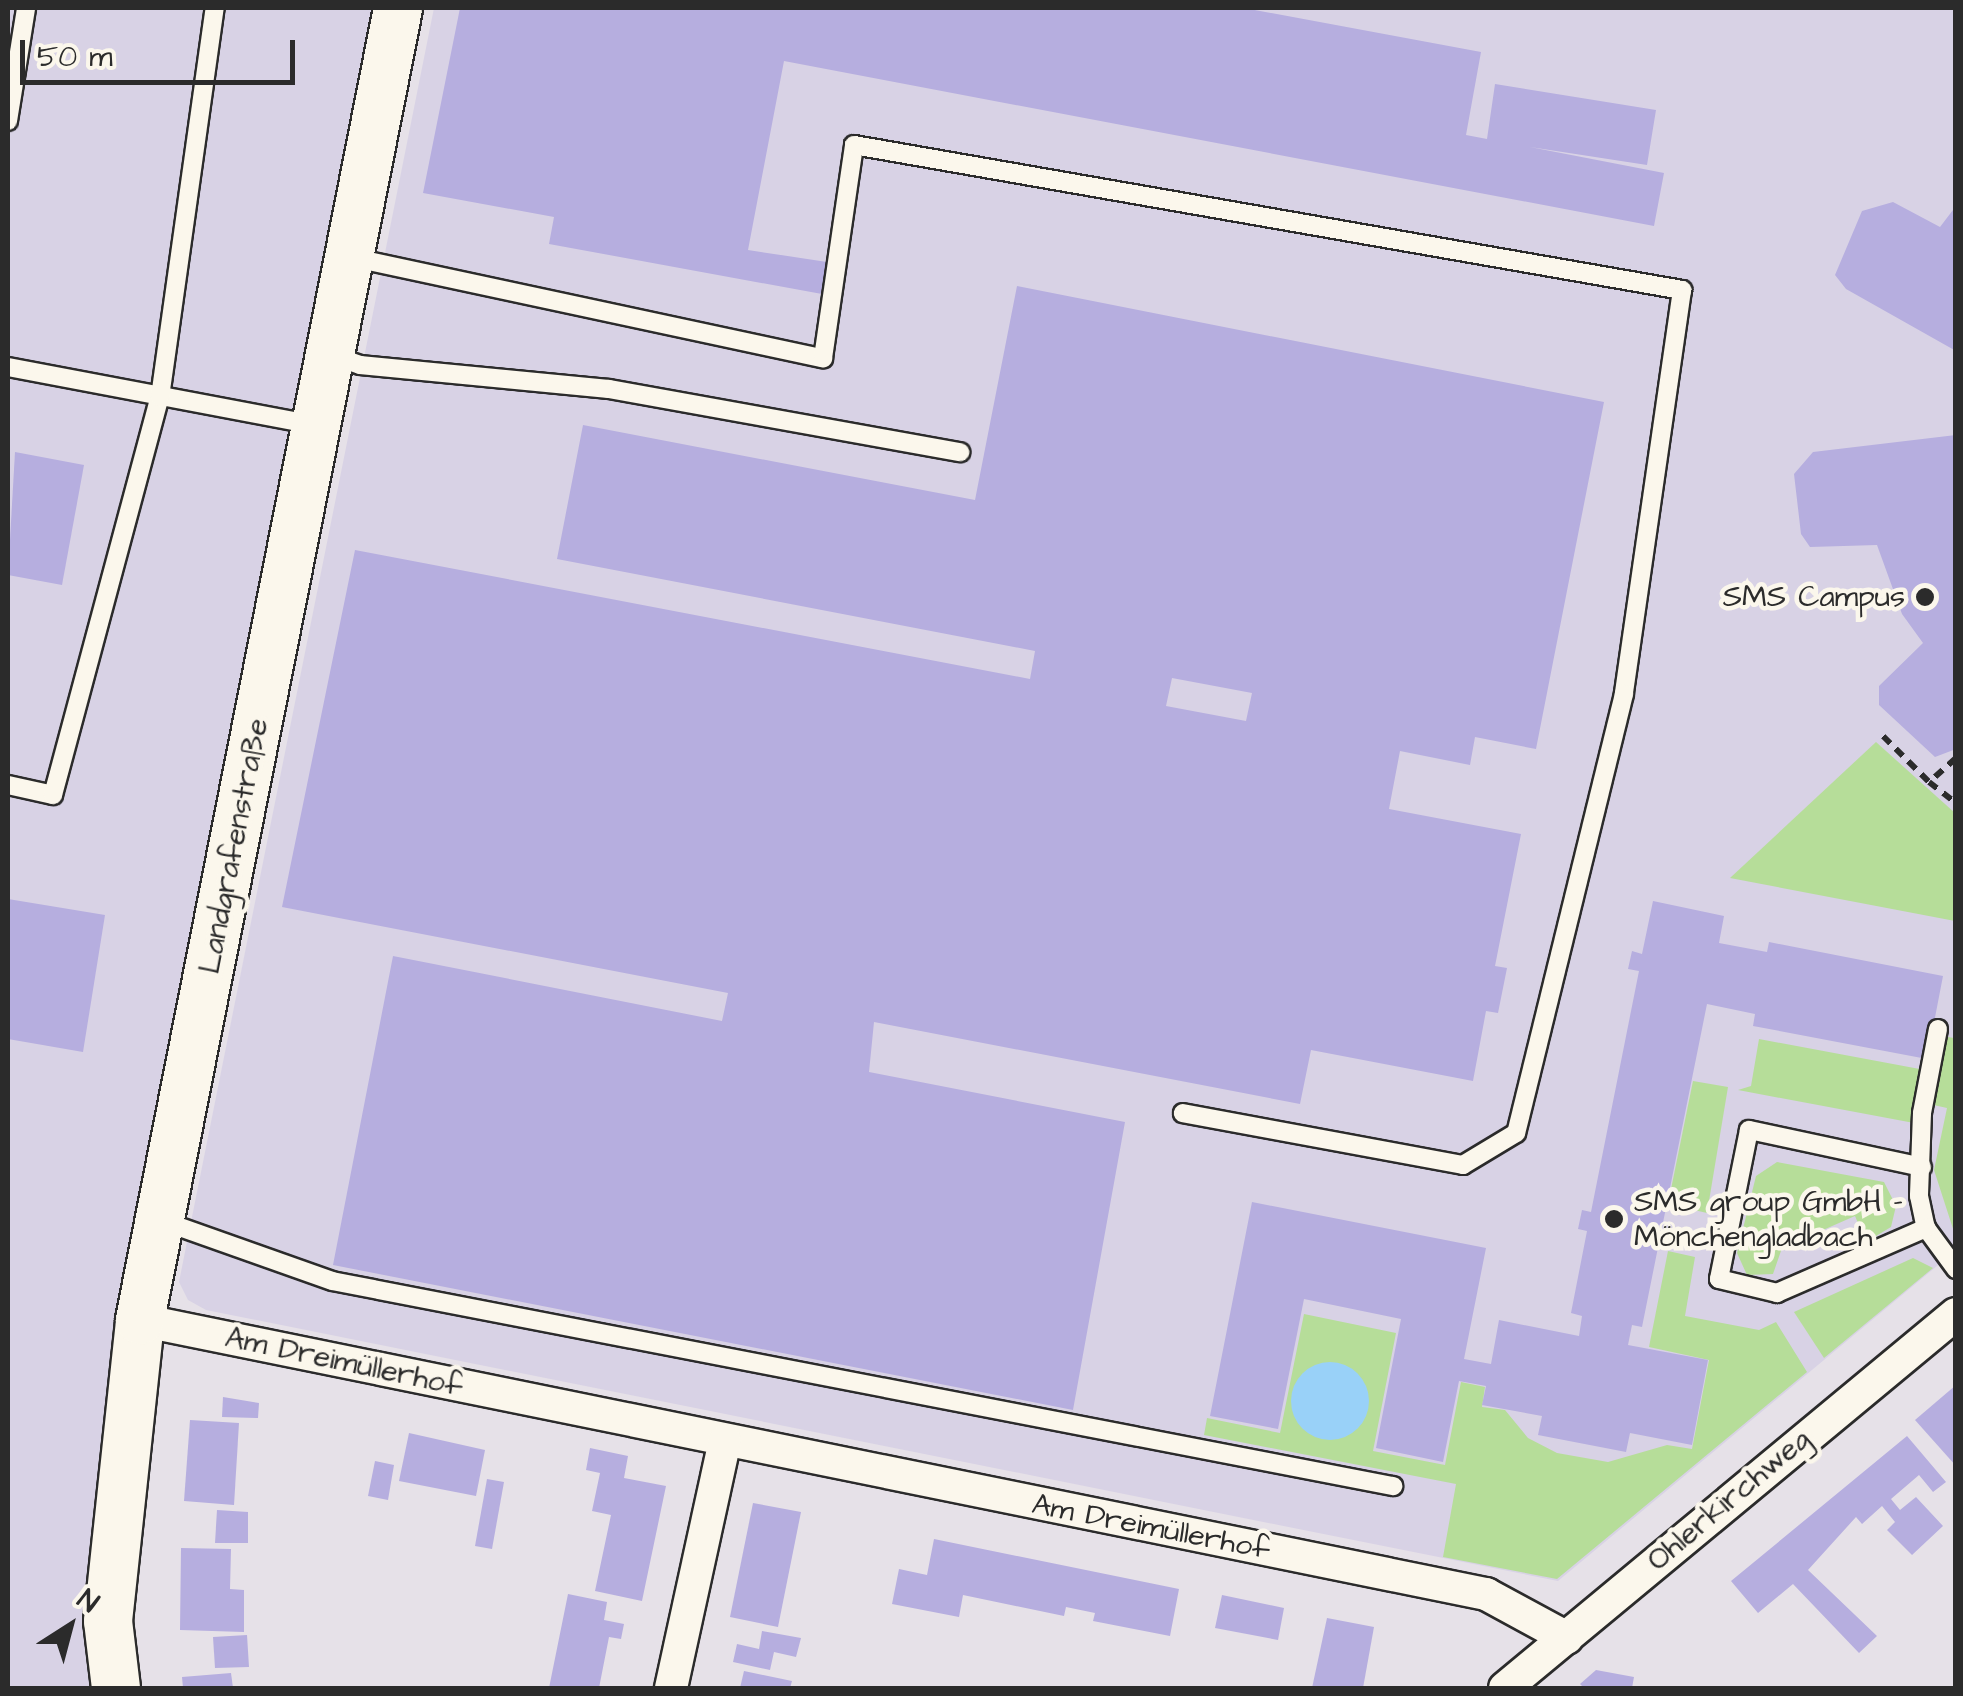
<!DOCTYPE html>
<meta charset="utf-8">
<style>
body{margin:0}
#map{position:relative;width:1963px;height:1696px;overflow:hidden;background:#e6e1e8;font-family:"Architects Daughter",sans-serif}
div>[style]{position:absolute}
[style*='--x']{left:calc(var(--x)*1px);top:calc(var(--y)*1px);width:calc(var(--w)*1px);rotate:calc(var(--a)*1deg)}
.built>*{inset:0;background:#d8d2e5}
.green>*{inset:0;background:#b6dd99}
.water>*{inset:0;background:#99d1f8}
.round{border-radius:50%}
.building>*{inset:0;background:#b6aedf}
.path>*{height:6px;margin-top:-3px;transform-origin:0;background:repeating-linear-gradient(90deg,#2b2b2b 0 10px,transparent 0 18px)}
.roads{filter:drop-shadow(2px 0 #2b2b2b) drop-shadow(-2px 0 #2b2b2b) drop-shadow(0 2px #2b2b2b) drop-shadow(0 -2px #2b2b2b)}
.lane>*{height:18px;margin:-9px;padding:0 9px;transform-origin:9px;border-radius:9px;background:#fbf7ec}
.street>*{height:32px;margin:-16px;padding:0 16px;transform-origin:16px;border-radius:16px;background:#fbf7ec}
.secondary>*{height:48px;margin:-24px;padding:0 24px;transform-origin:24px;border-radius:24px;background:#fbf7ec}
.dots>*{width:28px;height:28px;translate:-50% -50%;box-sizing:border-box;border:5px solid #fbf7ec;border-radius:50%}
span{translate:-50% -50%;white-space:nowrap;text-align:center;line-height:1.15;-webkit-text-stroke:9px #fbf7ec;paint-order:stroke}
.poi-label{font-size:30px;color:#2b2b2b}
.right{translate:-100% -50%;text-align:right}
.left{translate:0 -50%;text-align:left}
.street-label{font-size:30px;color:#2b2b2b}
.frame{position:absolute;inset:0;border:10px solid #2b2b2b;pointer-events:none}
.north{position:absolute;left:20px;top:1576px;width:100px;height:100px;-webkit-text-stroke:8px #fbf7ec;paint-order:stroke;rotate:36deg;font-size:28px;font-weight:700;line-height:40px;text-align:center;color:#2b2b2b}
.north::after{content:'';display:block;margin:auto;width:35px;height:45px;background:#2b2b2b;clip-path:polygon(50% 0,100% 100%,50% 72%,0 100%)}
.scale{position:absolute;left:20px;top:40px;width:275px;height:45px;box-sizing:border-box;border:5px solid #2b2b2b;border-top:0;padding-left:12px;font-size:30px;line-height:35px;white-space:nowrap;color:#2b2b2b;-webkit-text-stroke:8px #fbf7ec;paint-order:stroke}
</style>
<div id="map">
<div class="built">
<div style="clip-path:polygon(8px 8px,390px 8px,129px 1330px,104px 1688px,8px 1688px)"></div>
<div style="clip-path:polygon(434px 8px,1955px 8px,1955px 1251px,1558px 1581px,206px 1310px,188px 1300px,179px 1282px)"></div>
</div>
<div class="green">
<div style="clip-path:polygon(1876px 742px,1955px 813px,1955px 921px,1730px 878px)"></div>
<div style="clip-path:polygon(1955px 1031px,1955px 1235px,1934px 1170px,1947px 1108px,1929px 1104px,1942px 1036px,1954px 1038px)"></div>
<div style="clip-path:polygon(1759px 1039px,1925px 1070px,1914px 1123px,1738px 1090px,1751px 1086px)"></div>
<div style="clip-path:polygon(1693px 1081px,1728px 1087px,1707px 1213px,1668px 1204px)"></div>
<div style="clip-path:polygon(1777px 1162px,1884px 1182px,1896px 1206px,1891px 1227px,1866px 1242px,1855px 1216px,1782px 1248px,1773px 1274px,1747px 1275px,1737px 1253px,1756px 1176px)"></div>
<div style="clip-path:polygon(1668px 1251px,1695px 1257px,1685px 1316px,1759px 1330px,1776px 1322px,1807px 1372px,1557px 1579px,1443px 1557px,1456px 1484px,1204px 1435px,1207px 1418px,1280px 1433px,1304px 1314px,1396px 1333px,1373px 1451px,1445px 1465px,1461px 1382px,1485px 1387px,1482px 1407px,1505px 1410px,1528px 1438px,1557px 1453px,1608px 1462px,1667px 1445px,1692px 1449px,1709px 1360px,1649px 1347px)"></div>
<div style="clip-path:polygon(1913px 1258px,1933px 1268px,1824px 1358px,1794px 1312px)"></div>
</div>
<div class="water">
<div class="round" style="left:1291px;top:1362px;width:78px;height:78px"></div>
</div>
<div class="building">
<div style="clip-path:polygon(460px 8px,1244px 8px,1481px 52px,1466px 135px,1487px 139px,1495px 84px,1656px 110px,1647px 165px,1530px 147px,1664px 173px,1654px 226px,784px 61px,748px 250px,827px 262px,822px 294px,549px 244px,554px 217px,423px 193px)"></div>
<div style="clip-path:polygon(1893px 202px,1940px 227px,1956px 206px,1956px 351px,1846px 289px,1835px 275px,1862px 211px)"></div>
<div style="clip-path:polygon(evenodd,1017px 286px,1604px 402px,1536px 749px,1475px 737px,1470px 765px,1400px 751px,1389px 809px,1521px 834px,1495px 966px,1507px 968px,1498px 1013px,1486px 1011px,1473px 1081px,1311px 1050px,1300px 1104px,874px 1022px,869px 1072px,1125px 1122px,1073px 1410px,333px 1265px,393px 956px,722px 1021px,728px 993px,282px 907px,355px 550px,1030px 679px,1035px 651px,557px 559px,583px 425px,975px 500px,1017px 286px,1172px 678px,1252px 693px,1246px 721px,1166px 706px,1172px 678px)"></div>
<div style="clip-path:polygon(1956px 435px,1956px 749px,1935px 757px,1879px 705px,1879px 686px,1923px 643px,1902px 614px,1877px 545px,1810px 547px,1801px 534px,1794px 474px,1813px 452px)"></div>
<div style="clip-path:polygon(15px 452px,84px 465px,62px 585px,8px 575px)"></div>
<div style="clip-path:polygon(8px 899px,105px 915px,83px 1052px,8px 1039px)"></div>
<div style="clip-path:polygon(1653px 901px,1724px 916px,1719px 943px,1767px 952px,1769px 942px,1943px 976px,1927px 1059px,1753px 1026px,1755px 1014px,1707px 1004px,1642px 1327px,1632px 1325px,1628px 1345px,1708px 1360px,1692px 1445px,1630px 1433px,1626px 1452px,1538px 1435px,1542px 1416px,1482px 1405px,1486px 1386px,1459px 1381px,1443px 1462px,1376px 1448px,1401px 1319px,1304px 1299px,1278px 1429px,1210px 1416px,1252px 1202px,1486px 1248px,1464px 1359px,1491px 1364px,1499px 1320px,1579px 1336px,1582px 1316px,1571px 1313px,1587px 1231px,1578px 1229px,1582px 1210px,1591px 1212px,1639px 971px,1628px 969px,1632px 951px,1642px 954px)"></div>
<div style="clip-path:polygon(1956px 1385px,1956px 1466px,1915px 1420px)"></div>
<div style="clip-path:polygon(223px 1397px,259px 1403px,258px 1418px,222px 1417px)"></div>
<div style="clip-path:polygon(190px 1420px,239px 1423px,234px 1505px,184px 1501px)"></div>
<div style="clip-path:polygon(409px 1433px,485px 1450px,476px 1496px,399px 1481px)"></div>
<div style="clip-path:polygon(1907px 1436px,1946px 1482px,1933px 1492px,1919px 1475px,1891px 1499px,1900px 1510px,1916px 1497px,1943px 1526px,1912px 1555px,1887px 1530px,1895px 1522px,1882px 1506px,1862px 1524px,1856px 1517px,1808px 1570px,1877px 1636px,1859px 1653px,1793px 1584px,1758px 1613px,1731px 1581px)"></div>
<div style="clip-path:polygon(590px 1448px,628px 1456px,624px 1478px,666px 1486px,642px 1601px,595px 1591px,611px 1515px,592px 1511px,600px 1473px,586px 1470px)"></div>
<div style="clip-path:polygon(375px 1461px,394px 1465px,388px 1500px,368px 1496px)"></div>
<div style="clip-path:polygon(487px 1479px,504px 1482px,492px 1549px,475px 1546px)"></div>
<div style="clip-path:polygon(753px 1503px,801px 1512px,778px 1627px,730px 1617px)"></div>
<div style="clip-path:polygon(217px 1510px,248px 1512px,248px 1543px,215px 1543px)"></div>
<div style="clip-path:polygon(934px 1539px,1179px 1589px,1170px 1636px,1093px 1621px,1095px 1613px,1066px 1607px,1064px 1616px,963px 1595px,959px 1617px,892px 1604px,899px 1569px,927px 1575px)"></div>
<div style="clip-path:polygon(181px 1548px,231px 1549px,230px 1589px,244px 1590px,244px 1632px,180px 1630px)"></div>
<div style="clip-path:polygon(568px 1594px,607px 1602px,604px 1620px,624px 1624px,621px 1639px,609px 1637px,599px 1688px,549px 1688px)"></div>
<div style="clip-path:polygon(1222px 1595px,1284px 1608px,1278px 1640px,1215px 1628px)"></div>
<div style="clip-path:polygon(1327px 1618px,1374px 1627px,1363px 1688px,1312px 1688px)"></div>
<div style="clip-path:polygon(762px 1631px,801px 1638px,796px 1657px,774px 1652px,770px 1670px,733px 1662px,737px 1644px,759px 1649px)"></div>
<div style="clip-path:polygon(247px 1635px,249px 1667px,215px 1668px,213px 1637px)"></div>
<div style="clip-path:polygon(1596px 1670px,1634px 1677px,1632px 1688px,1584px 1688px,1580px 1684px)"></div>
<div style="clip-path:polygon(744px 1671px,792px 1681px,790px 1688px,740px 1688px)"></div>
<div style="clip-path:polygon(231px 1673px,233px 1688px,183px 1688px,182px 1677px)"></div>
</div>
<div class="path">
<div style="--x:1883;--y:736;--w:65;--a:45"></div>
<div style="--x:1956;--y:758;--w:36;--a:138"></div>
<div style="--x:1929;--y:782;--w:34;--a:38"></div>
</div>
<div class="roads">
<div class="lane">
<div style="--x:8;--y:121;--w:114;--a:-80.9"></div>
<div style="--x:350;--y:257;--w:484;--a:12.1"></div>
<div style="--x:823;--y:358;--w:215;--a:-81.7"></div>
<div style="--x:854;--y:145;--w:841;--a:9.93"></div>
<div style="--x:1682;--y:290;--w:408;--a:98.2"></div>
<div style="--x:1624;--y:694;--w:452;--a:103.8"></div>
<div style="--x:1516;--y:1133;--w:62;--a:148.9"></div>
<div style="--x:1463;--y:1165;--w:285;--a:-169.5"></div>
<div style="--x:331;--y:355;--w:31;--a:19"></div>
<div style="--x:360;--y:365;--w:250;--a:5.5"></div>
<div style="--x:609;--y:389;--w:357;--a:10.2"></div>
<div style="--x:8;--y:367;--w:313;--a:10.7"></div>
<div style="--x:8;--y:785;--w:46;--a:12.5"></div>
<div style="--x:53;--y:795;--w:412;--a:-75"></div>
<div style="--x:160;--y:397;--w:393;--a:-82"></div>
<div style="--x:1938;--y:1029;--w:86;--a:100.8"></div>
<div style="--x:1922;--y:1113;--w:83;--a:92.1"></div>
<div style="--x:1919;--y:1196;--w:33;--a:78"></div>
<div style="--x:1926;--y:1228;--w:51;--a:53.8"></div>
<div style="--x:1922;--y:1167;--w:177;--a:-167.9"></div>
<div style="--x:1749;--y:1130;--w:152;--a:101.4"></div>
<div style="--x:1719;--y:1279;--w:60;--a:13.6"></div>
<div style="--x:1777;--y:1293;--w:163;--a:-23.6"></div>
<div style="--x:160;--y:1220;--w:182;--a:19.5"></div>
<div style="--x:332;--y:1281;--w:1081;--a:10.94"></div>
</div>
<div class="street">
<div style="--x:140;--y:1320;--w:1374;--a:11.51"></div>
<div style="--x:1486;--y:1594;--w:92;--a:28.5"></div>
<div style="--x:671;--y:1688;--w:253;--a:-77.7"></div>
<div style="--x:1505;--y:1688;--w:586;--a:-39.67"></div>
</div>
<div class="secondary">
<div style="--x:116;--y:1688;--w:67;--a:-96.8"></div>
<div style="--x:108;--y:1621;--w:303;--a:-83.9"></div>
<div style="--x:140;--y:1320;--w:1337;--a:-78.87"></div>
</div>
</div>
<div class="dots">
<div style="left:1925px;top:597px;background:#2b2b2b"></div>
<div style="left:1614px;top:1219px;background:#2b2b2b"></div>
</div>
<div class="poi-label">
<span class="right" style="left:1905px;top:597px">SMS Campus</span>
<span class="left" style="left:1634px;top:1219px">SMS group GmbH -<br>Mönchengladbach</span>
</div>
<div class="street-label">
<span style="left:234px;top:846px;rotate:-79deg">Landgrafenstraße</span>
<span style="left:344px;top:1362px;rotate:12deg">Am Dreimüllerhof</span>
<span style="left:1729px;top:1500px;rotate:-40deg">Ohlerkirchweg</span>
<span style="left:1151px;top:1527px;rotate:11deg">Am Dreimüllerhof</span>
</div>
<div class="frame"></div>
<div class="north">N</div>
<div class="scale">50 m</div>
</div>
